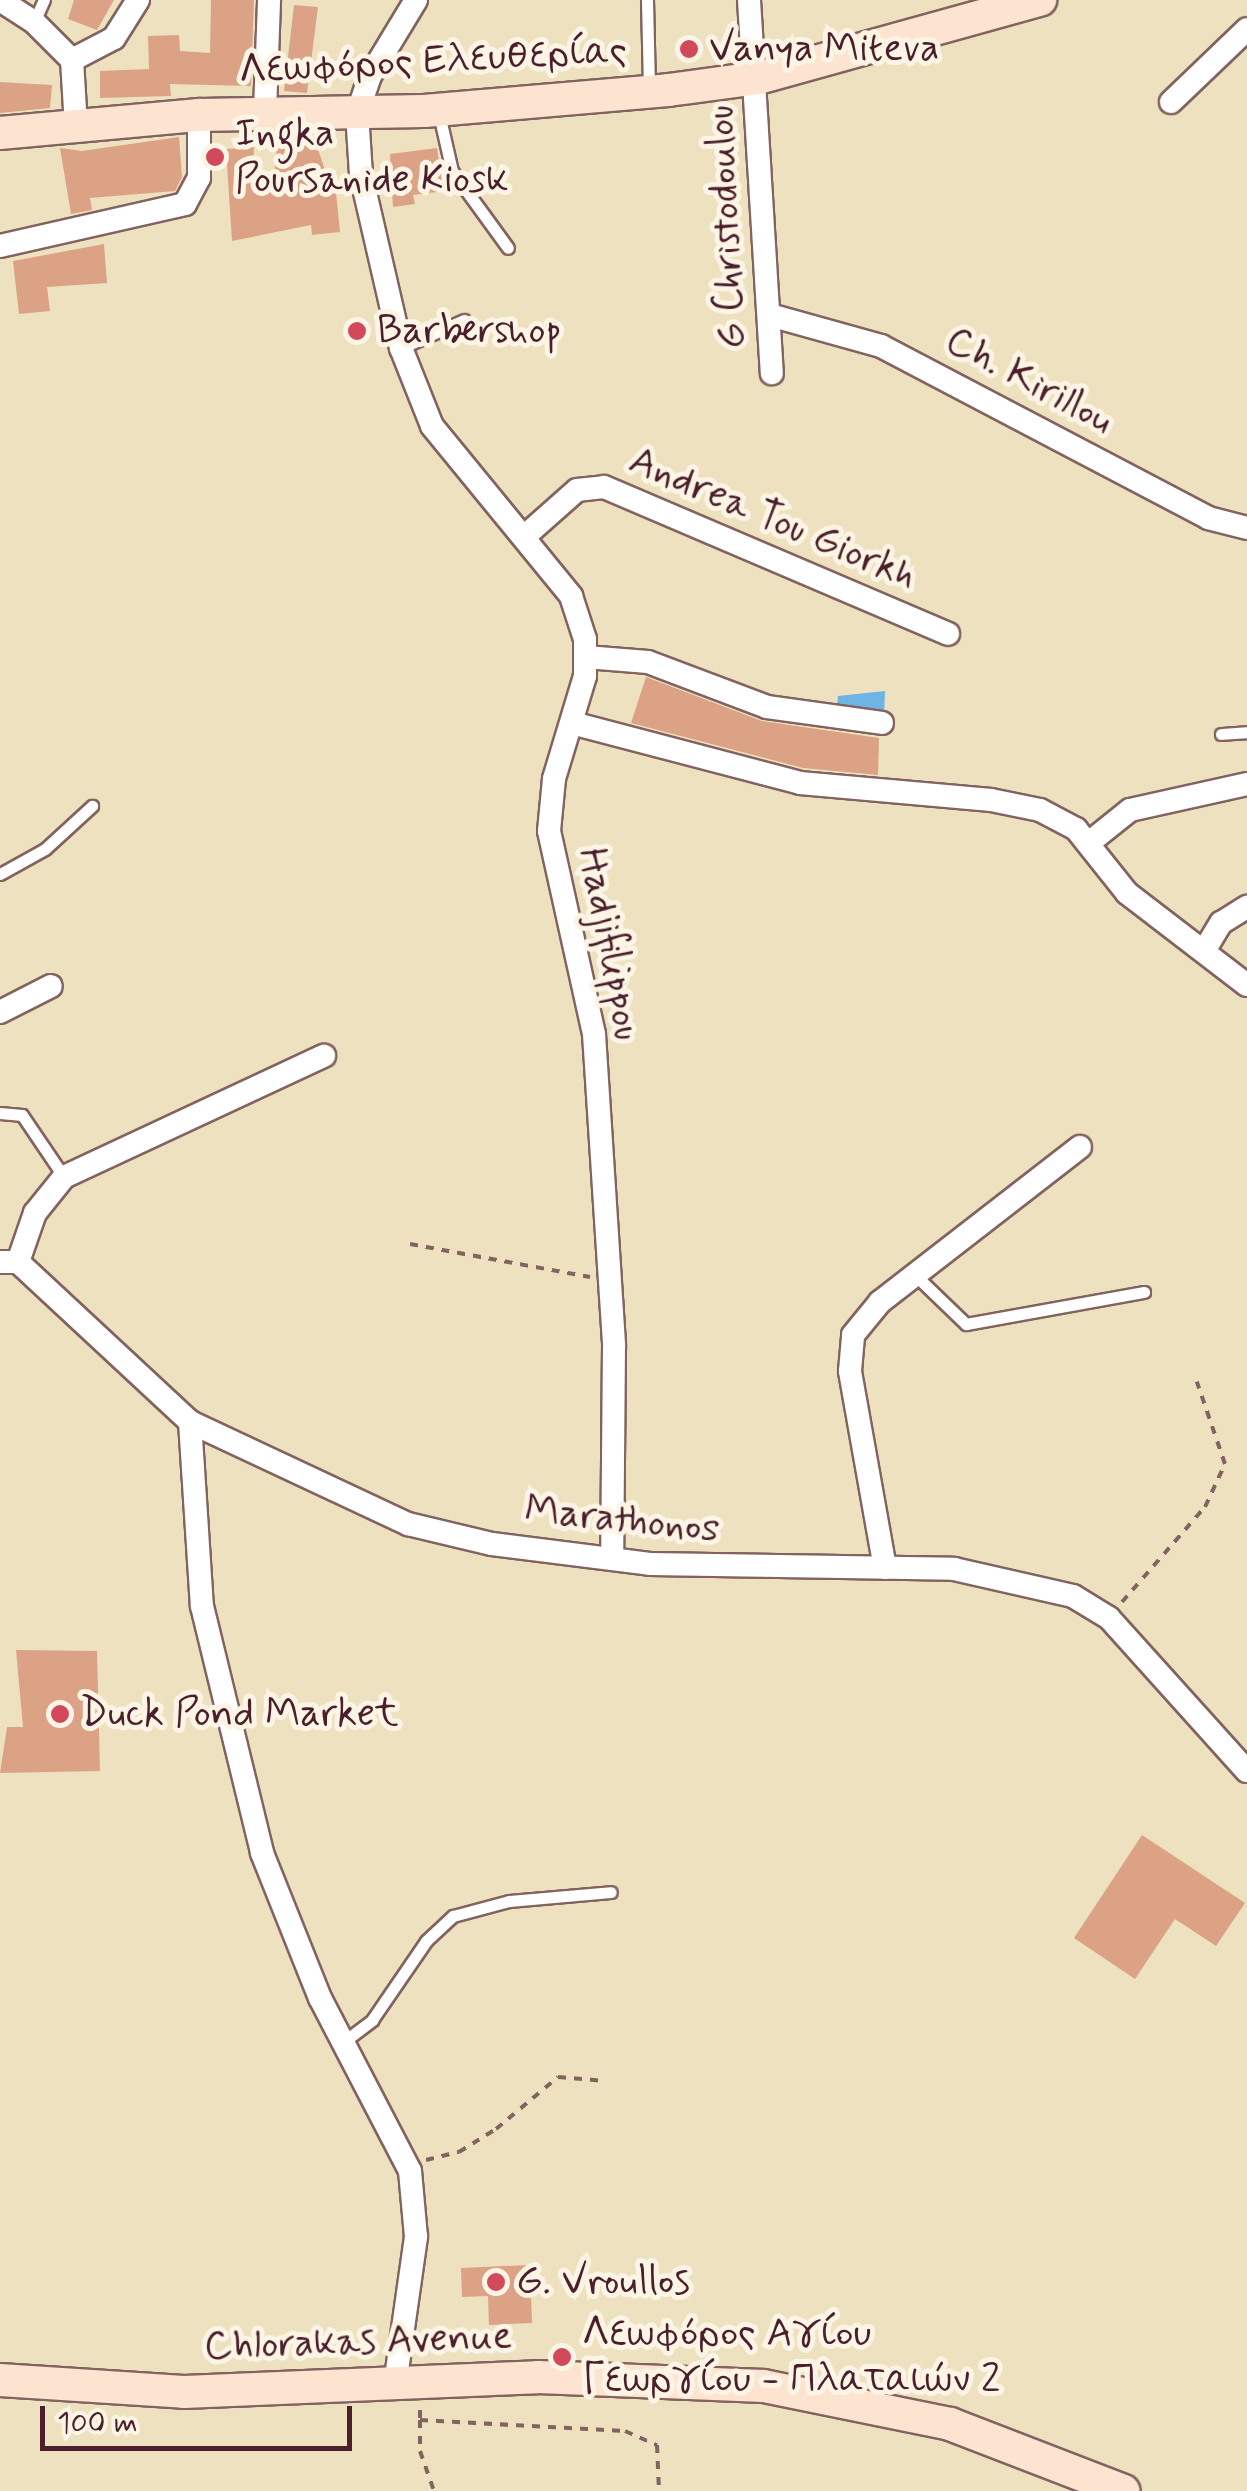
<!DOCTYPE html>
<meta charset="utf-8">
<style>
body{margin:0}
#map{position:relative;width:1247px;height:2491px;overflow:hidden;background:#ede1c0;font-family:Mynerve,sans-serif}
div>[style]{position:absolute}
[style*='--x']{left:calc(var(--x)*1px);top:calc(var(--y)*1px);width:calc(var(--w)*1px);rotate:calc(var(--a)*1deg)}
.water>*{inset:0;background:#6eb4e4}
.building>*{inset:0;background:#dca285}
.path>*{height:4px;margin-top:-2px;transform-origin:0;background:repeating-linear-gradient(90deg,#83635f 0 8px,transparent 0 16px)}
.roads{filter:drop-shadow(2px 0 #83635f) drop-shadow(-2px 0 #83635f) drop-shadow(0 2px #83635f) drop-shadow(0 -2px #83635f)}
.service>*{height:11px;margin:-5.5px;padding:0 5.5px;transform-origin:5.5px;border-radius:5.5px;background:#fff}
.minor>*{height:22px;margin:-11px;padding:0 11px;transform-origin:11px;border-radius:11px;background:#fff}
.secondary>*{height:32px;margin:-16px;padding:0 16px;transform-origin:16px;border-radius:16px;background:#fde4d1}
.dots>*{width:28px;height:28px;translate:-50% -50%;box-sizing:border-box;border:5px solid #fcf5e5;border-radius:50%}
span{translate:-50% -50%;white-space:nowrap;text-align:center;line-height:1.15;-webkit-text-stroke:10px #fcf5e5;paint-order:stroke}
.poi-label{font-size:40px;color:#4a1f2b}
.left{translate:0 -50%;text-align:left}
.street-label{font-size:40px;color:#4a1f2b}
.scale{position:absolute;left:40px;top:2406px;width:312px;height:45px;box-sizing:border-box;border:5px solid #4a1f2b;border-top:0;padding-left:12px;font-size:30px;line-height:35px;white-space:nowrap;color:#4a1f2b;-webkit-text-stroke:8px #fcf5e5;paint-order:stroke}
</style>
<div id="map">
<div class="water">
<div style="clip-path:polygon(885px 691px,884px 718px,837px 709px,838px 696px)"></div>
</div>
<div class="building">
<div style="clip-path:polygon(74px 0,114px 0,97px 30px,68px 19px)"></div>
<div style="clip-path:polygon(211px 0,254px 0,251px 86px,170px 84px,171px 96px,100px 98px,100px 71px,149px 69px,148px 36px,179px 35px,180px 51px,210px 53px)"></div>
<div style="clip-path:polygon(294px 5px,318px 7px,307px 93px,284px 91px)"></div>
<div style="clip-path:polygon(0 82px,52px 85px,50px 108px,0 113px)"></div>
<div style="clip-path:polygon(179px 137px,182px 177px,175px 191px,90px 198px,92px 210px,71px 214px,60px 148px,82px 151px)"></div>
<div style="clip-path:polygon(315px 140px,326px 173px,334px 172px,340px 232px,312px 235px,311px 225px,232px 241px,226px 149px,254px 147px,253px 173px,274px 175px,277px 145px)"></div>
<div style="clip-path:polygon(437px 148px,444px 191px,413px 195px,415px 204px,393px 207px,390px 154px)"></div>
<div style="clip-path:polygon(104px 244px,107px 283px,47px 287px,50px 311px,19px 314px,13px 261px)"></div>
<div style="clip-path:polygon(646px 677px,762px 721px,879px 738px,878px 775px,803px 768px,631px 723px)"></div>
<div style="clip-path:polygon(16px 1650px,97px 1651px,100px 1771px,0 1773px,7px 1727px,23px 1727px)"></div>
<div style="clip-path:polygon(1142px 1835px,1245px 1903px,1216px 1946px,1175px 1919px,1135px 1979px,1074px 1938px)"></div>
<div style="clip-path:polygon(530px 2265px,532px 2323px,489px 2325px,488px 2296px,462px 2297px,461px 2268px)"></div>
</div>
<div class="path">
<div style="--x:410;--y:1244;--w:183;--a:10.4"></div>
<div style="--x:1122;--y:1602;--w:126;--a:-48.9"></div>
<div style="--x:1205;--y:1507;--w:47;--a:-65.1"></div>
<div style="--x:1225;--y:1464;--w:87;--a:-108.9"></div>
<div style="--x:426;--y:2160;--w:34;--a:-14"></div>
<div style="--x:459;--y:2152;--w:44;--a:-31.9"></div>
<div style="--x:496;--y:2129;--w:81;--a:-40"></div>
<div style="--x:558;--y:2077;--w:48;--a:4.8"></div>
<div style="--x:420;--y:2410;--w:10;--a:90"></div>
<div style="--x:420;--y:2420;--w:205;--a:3.1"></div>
<div style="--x:625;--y:2431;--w:35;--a:24"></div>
<div style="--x:657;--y:2445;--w:46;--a:87.5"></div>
<div style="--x:420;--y:2420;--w:31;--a:90"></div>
<div style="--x:420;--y:2451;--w:42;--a:70.7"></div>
</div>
<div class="roads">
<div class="service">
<div style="--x:647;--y:0;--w:89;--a:88.7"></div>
<div style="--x:34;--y:22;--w:24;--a:-66"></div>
<div style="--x:439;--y:114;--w:58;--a:77.2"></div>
<div style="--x:452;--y:171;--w:95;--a:54"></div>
<div style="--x:401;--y:348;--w:69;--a:-24"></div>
<div style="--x:1221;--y:734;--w:26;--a:-4"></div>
<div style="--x:0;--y:874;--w:51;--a:-29.1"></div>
<div style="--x:45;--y:849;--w:64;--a:-42.5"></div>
<div style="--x:0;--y:1113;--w:22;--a:5"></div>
<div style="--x:22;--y:1115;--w:75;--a:55.9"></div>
<div style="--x:915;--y:1275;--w:71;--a:43.9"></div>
<div style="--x:966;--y:1324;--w:181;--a:-10.2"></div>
<div style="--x:342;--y:2043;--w:38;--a:-37"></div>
<div style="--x:372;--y:2020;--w:96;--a:-55.6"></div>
<div style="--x:426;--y:1941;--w:37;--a:-43"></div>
<div style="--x:453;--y:1916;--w:58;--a:-15"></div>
<div style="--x:509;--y:1901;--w:102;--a:-5"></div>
</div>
<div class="minor">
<div style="--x:0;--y:0;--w:40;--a:32.9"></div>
<div style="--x:34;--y:22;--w:54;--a:45"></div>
<div style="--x:416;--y:0;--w:89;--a:121.2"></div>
<div style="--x:370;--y:76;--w:39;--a:109"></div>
<div style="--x:357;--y:113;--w:62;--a:86.3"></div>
<div style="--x:361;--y:175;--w:178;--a:77"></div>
<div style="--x:401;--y:348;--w:84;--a:68.3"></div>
<div style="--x:432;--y:426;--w:220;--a:50.7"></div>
<div style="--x:571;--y:596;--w:45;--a:72"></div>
<div style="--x:585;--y:639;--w:37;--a:90"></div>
<div style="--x:585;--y:676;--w:108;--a:106.8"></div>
<div style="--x:554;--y:779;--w:52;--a:95.5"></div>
<div style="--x:549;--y:831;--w:208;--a:77.5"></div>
<div style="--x:594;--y:1034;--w:313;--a:86.3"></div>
<div style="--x:614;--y:1346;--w:212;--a:90.5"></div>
<div style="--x:749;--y:0;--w:374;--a:86.5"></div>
<div style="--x:1171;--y:102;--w:105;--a:-43.8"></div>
<div style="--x:265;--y:111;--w:111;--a:-87.9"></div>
<div style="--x:76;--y:127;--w:67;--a:-93.4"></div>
<div style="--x:72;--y:60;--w:47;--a:-27.6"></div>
<div style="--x:114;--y:38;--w:45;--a:-57.7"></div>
<div style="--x:0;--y:246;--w:190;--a:-12.8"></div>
<div style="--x:185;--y:204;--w:30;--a:-62"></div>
<div style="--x:199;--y:178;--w:63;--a:-90"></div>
<div style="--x:770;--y:315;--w:115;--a:15.6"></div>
<div style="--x:881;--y:346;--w:369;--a:27.7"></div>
<div style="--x:1208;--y:518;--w:40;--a:14.4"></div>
<div style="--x:525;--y:536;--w:69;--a:-41.5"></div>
<div style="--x:577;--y:490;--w:27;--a:-6"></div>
<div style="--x:604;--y:487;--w:374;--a:23.1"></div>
<div style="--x:586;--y:657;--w:62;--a:4.6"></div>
<div style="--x:648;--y:662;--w:127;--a:20.7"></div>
<div style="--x:767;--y:707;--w:116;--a:7.9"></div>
<div style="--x:572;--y:723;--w:236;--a:14.7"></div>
<div style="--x:800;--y:783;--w:192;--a:5.1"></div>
<div style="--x:991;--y:800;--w:50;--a:11.5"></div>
<div style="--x:1040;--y:810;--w:41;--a:27.8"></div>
<div style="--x:1076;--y:829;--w:82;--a:51.4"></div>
<div style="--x:1127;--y:893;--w:151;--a:37.5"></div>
<div style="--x:1090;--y:842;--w:51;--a:-38.7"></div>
<div style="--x:1130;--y:810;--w:120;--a:-12.5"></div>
<div style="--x:1204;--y:951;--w:33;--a:-59"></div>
<div style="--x:1221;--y:923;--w:31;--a:-32"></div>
<div style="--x:0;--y:1012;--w:57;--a:-27"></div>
<div style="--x:0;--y:1262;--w:18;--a:0"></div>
<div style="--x:18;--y:1262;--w:235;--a:42.9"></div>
<div style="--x:190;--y:1422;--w:241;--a:25.1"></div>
<div style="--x:408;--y:1524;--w:86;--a:13.4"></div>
<div style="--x:492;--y:1544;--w:159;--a:7.2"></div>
<div style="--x:650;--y:1564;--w:304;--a:0.9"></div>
<div style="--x:954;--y:1569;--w:122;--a:12.8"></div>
<div style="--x:1073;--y:1596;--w:42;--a:31.4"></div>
<div style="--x:1109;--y:1618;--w:206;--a:48"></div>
<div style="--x:18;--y:1262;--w:52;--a:-70.9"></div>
<div style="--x:35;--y:1213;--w:46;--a:-51.1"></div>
<div style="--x:64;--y:1177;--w:287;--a:-25"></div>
<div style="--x:190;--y:1422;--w:184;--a:86.3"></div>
<div style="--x:202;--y:1606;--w:254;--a:76.3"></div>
<div style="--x:262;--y:1853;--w:156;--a:68.2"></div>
<div style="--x:320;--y:1998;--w:195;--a:62.5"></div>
<div style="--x:410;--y:2171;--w:66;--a:84.8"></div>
<div style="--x:416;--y:2237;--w:148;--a:98.1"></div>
<div style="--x:885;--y:1568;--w:200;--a:-100.1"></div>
<div style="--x:850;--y:1371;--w:36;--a:-85"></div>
<div style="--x:853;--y:1335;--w:43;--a:-50.7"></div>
<div style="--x:880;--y:1302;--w:253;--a:-37.8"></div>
</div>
<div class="secondary">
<div style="--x:0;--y:133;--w:200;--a:-5.2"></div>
<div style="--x:199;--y:115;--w:225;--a:-1"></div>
<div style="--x:424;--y:111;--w:245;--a:-4.9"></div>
<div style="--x:668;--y:90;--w:91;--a:-7.6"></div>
<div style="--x:758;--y:78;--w:293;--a:-15.5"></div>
<div style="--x:0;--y:2380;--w:184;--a:3.7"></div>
<div style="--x:184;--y:2392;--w:354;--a:-2.4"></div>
<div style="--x:538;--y:2377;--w:226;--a:2.3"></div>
<div style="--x:764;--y:2386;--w:190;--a:11.5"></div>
<div style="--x:950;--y:2424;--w:186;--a:21.1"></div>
</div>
</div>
<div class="dots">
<div style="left:689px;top:49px;background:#d1495b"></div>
<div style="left:215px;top:157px;background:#d1495b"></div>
<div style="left:357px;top:331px;background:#d1495b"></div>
<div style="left:60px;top:1714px;background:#d1495b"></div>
<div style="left:496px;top:2282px;background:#d1495b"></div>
<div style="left:562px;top:2357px;background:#d1495b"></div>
</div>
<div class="poi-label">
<span class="left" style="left:709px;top:49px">Vanya Miteva</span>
<span class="left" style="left:235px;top:157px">Ingka<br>Poursanide Kiosk</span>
<span class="left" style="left:377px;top:331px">Barbershop</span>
<span class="left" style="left:80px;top:1714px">Duck Pond Market</span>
<span class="left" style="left:516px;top:2282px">G. Vroullos</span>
<span class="left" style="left:582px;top:2357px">Λεωφόρος Αγίου<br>Γεωργίου - Πλαταιών 2</span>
</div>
<div class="street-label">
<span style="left:433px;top:61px;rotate:-3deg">Λεωφόρος Ελευθερίας</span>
<span style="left:727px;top:227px;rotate:-93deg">G Christodoulou</span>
<span style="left:1029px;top:381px;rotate:28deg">Ch. Kirillou</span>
<span style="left:773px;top:519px;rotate:23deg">Andrea Tou Giorkh</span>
<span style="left:609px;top:944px;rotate:79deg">Hadjifilippou</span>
<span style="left:622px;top:1520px;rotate:6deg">Marathonos</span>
<span style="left:358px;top:2342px;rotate:-2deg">Chlorakas Avenue</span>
</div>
<div class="scale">100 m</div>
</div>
